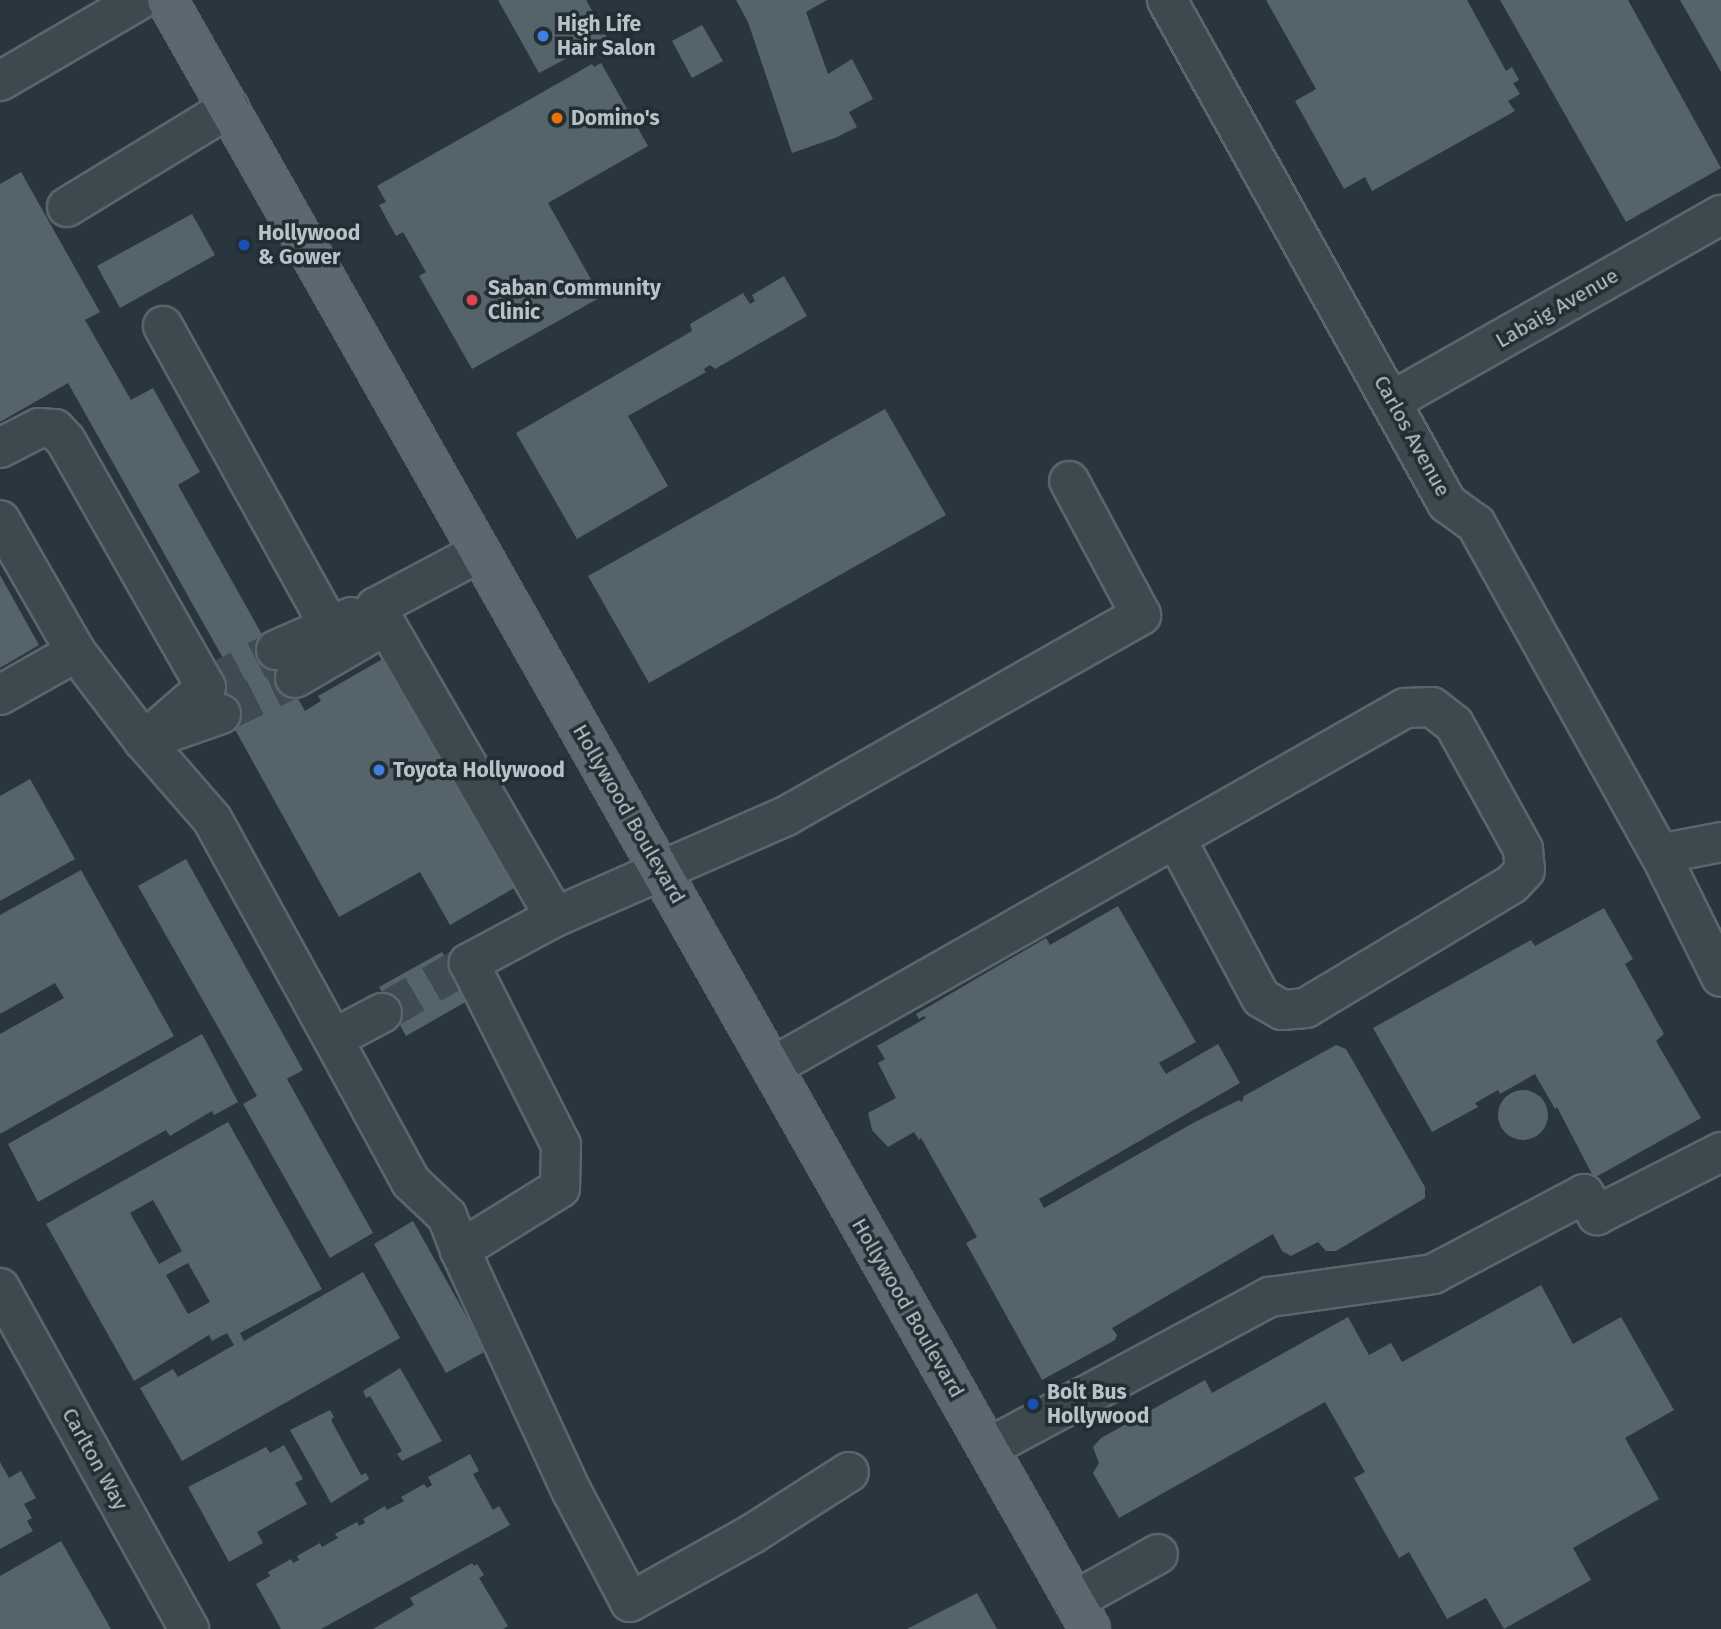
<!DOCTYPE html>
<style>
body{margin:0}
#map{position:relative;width:1721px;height:1629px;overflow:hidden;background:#29363f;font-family:"Fira Sans",sans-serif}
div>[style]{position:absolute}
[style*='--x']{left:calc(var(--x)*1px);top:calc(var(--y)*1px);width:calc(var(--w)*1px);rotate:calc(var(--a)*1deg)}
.building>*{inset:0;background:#55636b}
.round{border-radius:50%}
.minor-tunnel>*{height:38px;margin-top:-19px;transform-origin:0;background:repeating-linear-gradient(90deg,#3f4b54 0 38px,transparent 0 57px)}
.roads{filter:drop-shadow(2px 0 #5b656c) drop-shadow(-2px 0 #5b656c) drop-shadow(0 2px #5b656c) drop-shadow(0 -2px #5b656c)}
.minor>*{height:38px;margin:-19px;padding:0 19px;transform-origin:19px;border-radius:19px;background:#3d484f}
.major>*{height:38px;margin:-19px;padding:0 19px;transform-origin:19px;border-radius:19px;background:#5c676f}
.dots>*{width:19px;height:19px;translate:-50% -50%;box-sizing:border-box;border:4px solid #222d34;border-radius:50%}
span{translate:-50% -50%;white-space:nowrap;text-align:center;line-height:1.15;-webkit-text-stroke:7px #222d34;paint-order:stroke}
.poi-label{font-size:21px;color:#bac2c9;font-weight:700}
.left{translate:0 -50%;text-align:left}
.street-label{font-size:21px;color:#bac2c9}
</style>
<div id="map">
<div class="building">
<div style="clip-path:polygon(498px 0,586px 0,607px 37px,539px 73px)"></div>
<div style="clip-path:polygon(736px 0,827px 0,806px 12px,828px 74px,852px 59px,873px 99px,849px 112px,857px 127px,835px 138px,792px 153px,748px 22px)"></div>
<div style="clip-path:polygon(1266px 0,1467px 0,1506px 71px,1512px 67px,1519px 80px,1513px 83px,1520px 94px,1508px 101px,1515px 111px,1372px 191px,1365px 177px,1344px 189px,1295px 101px,1316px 89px)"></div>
<div style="clip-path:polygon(1500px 0,1628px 0,1721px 168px,1626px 222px)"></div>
<div style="clip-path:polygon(1680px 0,1721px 0,1721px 72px)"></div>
<div style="clip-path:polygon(702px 25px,723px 61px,692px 78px,672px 41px)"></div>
<div style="clip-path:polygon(601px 63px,648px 146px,548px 203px,601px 297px,472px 369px,419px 276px,426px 272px,403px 232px,396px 236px,379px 205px,386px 202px,377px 186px,592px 64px,594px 67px)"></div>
<div style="clip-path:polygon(21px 172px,100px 312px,85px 320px,131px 400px,153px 388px,200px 472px,178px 485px,305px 711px,321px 701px,318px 696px,386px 657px,516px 887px,450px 925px,420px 872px,339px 917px,207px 679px,228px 667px,68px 383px,0 422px,0 184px)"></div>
<div style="clip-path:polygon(192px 214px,215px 255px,120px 308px,97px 266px)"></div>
<div style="clip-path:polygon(784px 276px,807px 316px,715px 369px,710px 365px,704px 369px,706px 372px,628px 416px,668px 486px,577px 539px,516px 433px,692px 331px,690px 324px,743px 293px,750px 304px,755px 301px,752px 295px)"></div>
<div style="clip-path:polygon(885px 409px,946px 515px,649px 683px,588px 576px)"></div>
<div style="clip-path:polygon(0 575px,39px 645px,0 668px)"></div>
<div style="clip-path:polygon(30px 779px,75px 859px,0 901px,0 796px)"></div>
<div style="clip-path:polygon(186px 859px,303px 1070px,287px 1079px,373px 1233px,330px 1258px,243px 1104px,257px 1096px,138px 886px)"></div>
<div style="clip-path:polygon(81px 870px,174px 1036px,0 1134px,0 1034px,64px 998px,55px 983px,0 1014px,0 915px)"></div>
<div style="clip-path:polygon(1118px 906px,1196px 1042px,1159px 1063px,1166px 1074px,1218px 1044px,1240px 1083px,1039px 1199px,1044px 1208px,1193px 1123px,1239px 1100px,1242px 1102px,1244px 1096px,1336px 1045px,1346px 1049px,1425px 1187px,1425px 1198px,1336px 1251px,1326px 1251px,1318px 1242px,1291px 1256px,1282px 1251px,1273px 1234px,1112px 1328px,1117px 1335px,1115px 1340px,1042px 1380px,966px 1243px,977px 1237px,921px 1138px,919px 1140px,914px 1132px,888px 1147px,872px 1130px,868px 1113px,896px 1098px,878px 1063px,885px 1059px,877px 1046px,926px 1018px,924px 1016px,919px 1019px,916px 1014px,1046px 938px,1050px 945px)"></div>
<div style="clip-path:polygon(1604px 908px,1633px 959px,1625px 964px,1664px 1034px,1656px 1041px,1701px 1118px,1594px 1178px,1557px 1107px,1555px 1109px,1535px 1074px,1500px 1094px,1498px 1090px,1475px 1103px,1478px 1107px,1432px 1132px,1373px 1028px,1531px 940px,1535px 946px)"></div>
<div style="clip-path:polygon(442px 952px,469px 1000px,406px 1036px,379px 987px)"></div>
<div style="clip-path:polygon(202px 1034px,238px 1102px,214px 1115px,212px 1111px,170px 1136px,166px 1130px,38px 1202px,8px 1144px)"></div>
<div class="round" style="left:1498px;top:1090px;width:50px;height:50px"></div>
<div style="clip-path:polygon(evenodd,228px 1122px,322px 1289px,240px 1333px,244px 1341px,363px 1272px,400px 1338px,182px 1461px,140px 1388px,173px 1369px,178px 1377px,234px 1345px,227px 1333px,212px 1341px,209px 1335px,134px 1381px,46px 1224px,228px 1122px,153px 1200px,182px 1251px,159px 1264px,130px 1213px,153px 1200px,228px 1122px,188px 1263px,210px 1302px,188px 1314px,166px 1275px,188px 1263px)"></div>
<div style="clip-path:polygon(413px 1221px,486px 1351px,446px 1373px,374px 1244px)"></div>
<div style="clip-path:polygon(1541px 1285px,1573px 1344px,1621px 1317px,1674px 1410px,1625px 1438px,1659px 1499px,1573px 1548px,1591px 1580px,1504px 1629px,1486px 1598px,1447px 1619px,1409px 1552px,1399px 1558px,1354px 1478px,1365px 1472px,1325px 1402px,1119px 1518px,1093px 1473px,1099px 1463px,1093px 1447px,1101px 1438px,1205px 1380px,1212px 1393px,1348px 1317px,1369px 1355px,1391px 1343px,1402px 1362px)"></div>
<div style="clip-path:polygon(400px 1368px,442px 1441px,402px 1461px,397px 1454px,402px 1451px,370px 1396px,366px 1398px,363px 1391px)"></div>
<div style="clip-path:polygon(330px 1410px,334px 1417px,331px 1420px,361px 1475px,366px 1473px,369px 1479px,331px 1503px,290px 1430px)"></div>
<div style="clip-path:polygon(284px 1445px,303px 1479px,295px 1483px,307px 1504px,257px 1532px,263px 1543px,229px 1562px,188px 1487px,266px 1447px,270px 1453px)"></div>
<div style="clip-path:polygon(470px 1454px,479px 1471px,473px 1474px,493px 1510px,499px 1506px,510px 1525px,321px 1629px,281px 1629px,256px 1584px,270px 1576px,268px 1572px,291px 1559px,293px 1563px,299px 1560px,297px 1556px,320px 1543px,322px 1547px,338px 1538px,335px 1534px,357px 1522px,359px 1526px,365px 1523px,363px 1519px,385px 1506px,387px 1510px,404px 1501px,401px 1497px,424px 1484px,427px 1488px,432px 1485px,428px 1477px)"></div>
<div style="clip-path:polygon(0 1462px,9px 1478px,21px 1471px,36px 1498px,24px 1504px,32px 1518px,27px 1521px,33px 1531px,0 1549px)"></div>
<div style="clip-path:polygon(61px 1541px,111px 1629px,0 1629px,0 1576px)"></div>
<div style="clip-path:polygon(472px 1563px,474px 1566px,477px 1564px,484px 1575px,479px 1578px,508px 1626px,503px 1629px,373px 1629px,414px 1605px,410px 1598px)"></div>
<div style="clip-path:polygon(977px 1593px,997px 1629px,907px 1629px)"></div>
</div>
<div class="minor-tunnel">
<div style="--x:206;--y:687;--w:79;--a:-27.9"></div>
<div style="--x:221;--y:714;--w:82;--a:-25.9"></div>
<div style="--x:382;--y:1013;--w:100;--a:-29.9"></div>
</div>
<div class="roads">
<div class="minor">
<div style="--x:1167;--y:0;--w:576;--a:60.9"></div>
<div style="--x:1447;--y:503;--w:36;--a:36"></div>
<div style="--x:1476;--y:524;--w:378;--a:60.9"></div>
<div style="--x:1660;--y:854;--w:137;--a:63.6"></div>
<div style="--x:0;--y:81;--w:161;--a:-30.2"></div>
<div style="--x:67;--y:207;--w:190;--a:-31.4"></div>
<div style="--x:163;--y:326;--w:343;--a:61"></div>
<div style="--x:1392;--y:401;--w:378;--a:-29.5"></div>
<div style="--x:0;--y:448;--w:44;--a:-27.1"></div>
<div style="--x:39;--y:428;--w:16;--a:4"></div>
<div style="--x:55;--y:429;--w:16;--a:47"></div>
<div style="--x:66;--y:441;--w:283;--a:60.4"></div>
<div style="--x:206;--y:687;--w:82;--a:138.9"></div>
<div style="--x:144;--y:741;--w:112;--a:-127.4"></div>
<div style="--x:76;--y:652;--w:152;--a:-119.9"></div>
<div style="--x:480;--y:552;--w:118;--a:152.1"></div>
<div style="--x:376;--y:607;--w:358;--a:60"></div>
<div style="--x:555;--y:917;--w:252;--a:-23.6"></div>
<div style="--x:786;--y:816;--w:408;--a:-29.5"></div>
<div style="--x:1141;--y:615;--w:152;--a:-118.2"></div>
<div style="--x:276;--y:650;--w:82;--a:-23.7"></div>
<div style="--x:295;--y:678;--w:105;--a:-30.2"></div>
<div style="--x:0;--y:695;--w:87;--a:-29.5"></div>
<div style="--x:221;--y:714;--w:82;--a:160.7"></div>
<div style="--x:144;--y:741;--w:103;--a:48.9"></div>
<div style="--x:212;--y:819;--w:251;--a:61.2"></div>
<div style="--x:1660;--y:854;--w:62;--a:-11.1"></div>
<div style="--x:555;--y:917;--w:98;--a:151.9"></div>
<div style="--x:469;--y:963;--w:204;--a:63.2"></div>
<div style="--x:561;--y:1145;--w:43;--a:91.3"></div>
<div style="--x:560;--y:1188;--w:118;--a:148.2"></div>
<div style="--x:460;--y:1250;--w:267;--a:65.2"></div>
<div style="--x:572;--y:1492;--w:124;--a:62.2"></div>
<div style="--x:630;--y:1602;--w:140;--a:-29.1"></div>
<div style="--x:752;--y:1534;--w:115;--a:-32.6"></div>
<div style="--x:382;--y:1013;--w:55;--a:152"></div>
<div style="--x:333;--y:1039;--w:163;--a:61.4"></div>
<div style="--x:411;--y:1182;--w:50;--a:43.4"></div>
<div style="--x:447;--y:1216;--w:36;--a:69"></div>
<div style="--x:772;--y:1067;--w:728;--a:-29.56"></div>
<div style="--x:1405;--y:708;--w:27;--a:-2"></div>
<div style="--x:1432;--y:707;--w:28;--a:38"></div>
<div style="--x:1454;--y:724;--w:143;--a:61.1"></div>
<div style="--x:1523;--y:849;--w:21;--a:85"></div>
<div style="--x:1525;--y:870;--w:19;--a:133"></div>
<div style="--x:1512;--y:884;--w:240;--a:149"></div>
<div style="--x:1306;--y:1008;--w:24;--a:175"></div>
<div style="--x:1282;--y:1010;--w:24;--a:-150"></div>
<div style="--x:1261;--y:998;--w:180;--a:-118.1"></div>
<div style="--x:0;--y:1288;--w:390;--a:61"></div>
<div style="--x:988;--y:1448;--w:320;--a:-28.2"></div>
<div style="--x:1270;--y:1297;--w:165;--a:-8"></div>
<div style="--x:1433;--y:1274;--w:171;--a:-27.9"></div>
<div style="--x:1584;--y:1194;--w:25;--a:58"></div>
<div style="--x:1597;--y:1215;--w:139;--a:-26.9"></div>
<div style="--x:1074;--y:1601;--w:96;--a:-29.2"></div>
</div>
<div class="major">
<div style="--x:167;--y:0;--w:1872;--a:60.46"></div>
</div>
</div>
<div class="dots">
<div style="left:543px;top:36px;background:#3f7fe0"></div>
<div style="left:557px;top:118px;background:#e8710a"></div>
<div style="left:244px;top:245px;background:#1a4fb4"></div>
<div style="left:472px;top:300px;background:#e0444e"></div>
<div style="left:379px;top:770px;background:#3f7fe0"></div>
<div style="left:1033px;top:1404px;background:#1a4fb4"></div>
</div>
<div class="poi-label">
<span class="left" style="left:557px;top:36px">High Life<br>Hair Salon</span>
<span class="left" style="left:571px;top:118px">Domino's</span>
<span class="left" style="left:258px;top:245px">Hollywood<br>&amp; Gower</span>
<span class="left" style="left:488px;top:300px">Saban Community<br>Clinic</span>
<span class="left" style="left:393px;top:770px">Toyota Hollywood</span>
<span class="left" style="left:1047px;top:1404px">Bolt Bus<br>Hollywood</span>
</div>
<div class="street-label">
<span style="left:1557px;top:308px;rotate:-30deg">Labaig Avenue</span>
<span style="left:1412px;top:436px;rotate:61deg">Carlos Avenue</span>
<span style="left:629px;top:814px;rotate:60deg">Hollywood Boulevard</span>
<span style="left:908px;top:1308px;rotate:60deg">Hollywood Boulevard</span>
<span style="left:95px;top:1459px;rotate:61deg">Carlton Way</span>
</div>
</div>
